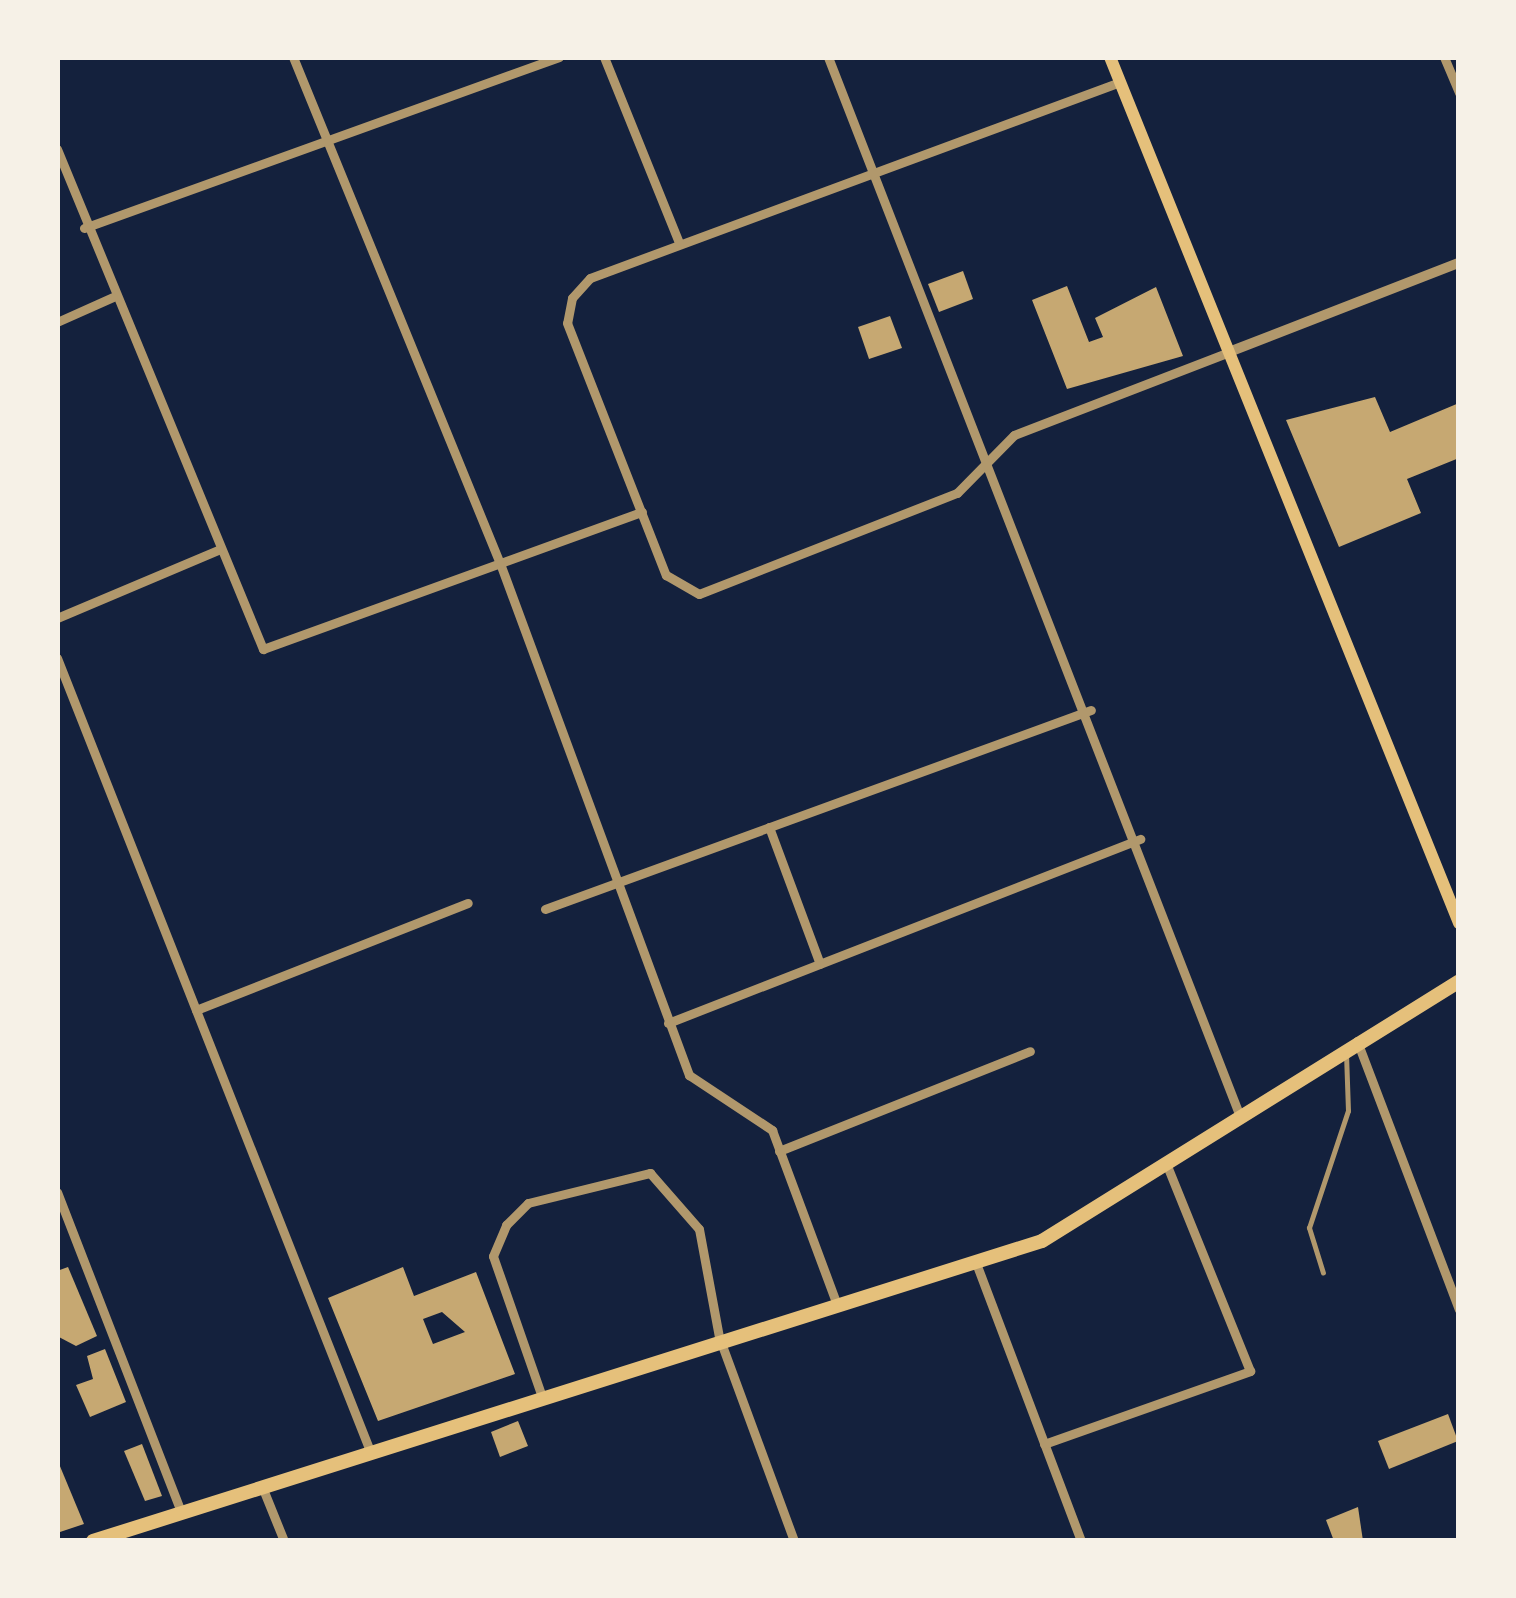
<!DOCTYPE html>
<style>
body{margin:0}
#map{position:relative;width:1516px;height:1598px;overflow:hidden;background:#14213d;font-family:Poppins,sans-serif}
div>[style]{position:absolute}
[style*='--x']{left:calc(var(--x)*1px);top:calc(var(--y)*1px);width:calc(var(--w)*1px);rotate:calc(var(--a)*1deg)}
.building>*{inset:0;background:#c6a872}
.service>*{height:4.5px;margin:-2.25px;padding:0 2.25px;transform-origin:2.25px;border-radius:2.25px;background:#b1986c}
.minor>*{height:9px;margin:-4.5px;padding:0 4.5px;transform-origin:4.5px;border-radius:4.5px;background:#b1986c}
.tertiary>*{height:10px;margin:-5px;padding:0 5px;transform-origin:5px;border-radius:5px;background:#b1986c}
.secondary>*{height:12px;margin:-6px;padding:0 6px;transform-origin:6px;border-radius:6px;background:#e5c07b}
.primary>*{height:14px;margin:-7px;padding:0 7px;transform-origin:7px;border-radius:7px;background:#e5c07b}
span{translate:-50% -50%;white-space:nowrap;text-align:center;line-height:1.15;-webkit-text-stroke:9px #f6f1e7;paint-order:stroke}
.frame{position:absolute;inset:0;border:60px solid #f6f1e7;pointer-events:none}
</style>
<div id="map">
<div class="building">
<div style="clip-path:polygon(963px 271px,973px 299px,939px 312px,928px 284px)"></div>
<div style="clip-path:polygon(1067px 286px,1089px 342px,1103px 337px,1095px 318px,1156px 287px,1183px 356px,1067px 389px,1032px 300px)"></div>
<div style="clip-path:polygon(890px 316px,902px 348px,869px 359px,858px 327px)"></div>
<div style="clip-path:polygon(1375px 397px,1390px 432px,1459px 403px,1459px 458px,1407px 479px,1421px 513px,1339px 547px,1286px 420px)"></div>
<div style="clip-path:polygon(68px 1267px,97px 1336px,76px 1346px,57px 1336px,57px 1271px)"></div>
<div style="clip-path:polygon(evenodd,403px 1267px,414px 1296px,476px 1272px,515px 1374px,378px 1421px,328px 1298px,403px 1267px,442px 1312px,465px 1332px,433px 1344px,423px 1319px,442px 1312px)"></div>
<div style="clip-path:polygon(105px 1349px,126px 1402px,90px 1417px,76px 1385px,93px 1379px,87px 1356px)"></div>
<div style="clip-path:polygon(1448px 1414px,1458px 1441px,1389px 1469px,1378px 1441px)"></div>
<div style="clip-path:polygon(518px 1421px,528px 1446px,500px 1457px,491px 1432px)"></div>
<div style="clip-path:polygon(142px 1444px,162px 1496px,145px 1501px,124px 1451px)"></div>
<div style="clip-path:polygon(57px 1459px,84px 1524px,57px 1533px)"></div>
<div style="clip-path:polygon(1358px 1507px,1363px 1541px,1334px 1541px,1326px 1520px)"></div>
</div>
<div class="service">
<div style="--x:1323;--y:1273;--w:47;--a:-107.3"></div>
<div style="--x:1309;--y:1228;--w:123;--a:-71.6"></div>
<div style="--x:1348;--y:1111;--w:57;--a:-92"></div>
</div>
<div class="minor">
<div style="--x:293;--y:57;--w:550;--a:67.77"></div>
<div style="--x:501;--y:566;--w:543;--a:69.73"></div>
<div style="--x:689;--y:1075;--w:100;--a:33.5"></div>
<div style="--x:772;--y:1130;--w:184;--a:69.6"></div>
<div style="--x:604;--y:57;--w:201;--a:68"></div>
<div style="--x:828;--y:57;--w:1134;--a:68.75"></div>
<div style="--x:1444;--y:57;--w:39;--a:67"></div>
<div style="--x:1120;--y:82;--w:565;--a:159.71"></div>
<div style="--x:590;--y:278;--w:27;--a:132"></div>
<div style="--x:572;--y:298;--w:25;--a:101"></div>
<div style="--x:567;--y:323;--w:271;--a:68.6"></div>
<div style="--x:666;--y:575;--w:38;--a:30"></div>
<div style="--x:699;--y:594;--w:277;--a:-21.4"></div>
<div style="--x:957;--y:493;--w:81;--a:-45.5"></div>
<div style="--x:1014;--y:435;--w:230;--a:-21.1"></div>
<div style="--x:57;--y:149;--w:541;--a:67.61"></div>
<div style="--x:263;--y:649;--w:403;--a:-19.9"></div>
<div style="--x:84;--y:228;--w:505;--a:-19.8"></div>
<div style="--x:57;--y:322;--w:61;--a:-24.1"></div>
<div style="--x:57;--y:618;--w:177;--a:-22.9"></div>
<div style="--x:57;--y:658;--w:853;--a:68.46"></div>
<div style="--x:769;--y:827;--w:146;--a:69.6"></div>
<div style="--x:545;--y:909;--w:581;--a:-20.03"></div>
<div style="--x:196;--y:1010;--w:292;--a:-21.5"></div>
<div style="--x:668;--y:1023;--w:507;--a:-21.3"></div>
<div style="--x:1357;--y:1041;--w:287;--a:69.2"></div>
<div style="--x:779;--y:1151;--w:270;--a:-21.7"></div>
<div style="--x:57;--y:1192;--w:343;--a:68.8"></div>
<div style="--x:976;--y:1263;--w:297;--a:69.3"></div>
<div style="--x:541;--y:1394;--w:146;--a:-109.2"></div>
<div style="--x:493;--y:1256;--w:34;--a:-67"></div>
<div style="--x:506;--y:1225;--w:31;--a:-45"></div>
<div style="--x:528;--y:1203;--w:126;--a:-13.8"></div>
<div style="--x:650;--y:1173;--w:74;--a:48.8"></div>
<div style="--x:699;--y:1229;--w:110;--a:79.5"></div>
<div style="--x:719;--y:1337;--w:217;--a:69.8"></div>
<div style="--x:1044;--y:1444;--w:219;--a:-19.5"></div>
<div style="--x:1250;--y:1371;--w:224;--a:-112"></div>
<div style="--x:263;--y:1489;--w:56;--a:68"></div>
</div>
<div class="tertiary">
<div style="--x:1229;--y:352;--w:247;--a:-21.2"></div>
</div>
<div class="secondary">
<div style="--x:1110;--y:57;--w:934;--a:68.05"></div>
</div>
<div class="primary">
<div style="--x:93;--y:1541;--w:995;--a:-17.54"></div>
<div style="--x:1042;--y:1241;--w:491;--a:-31.9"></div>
</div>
<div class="frame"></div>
</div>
